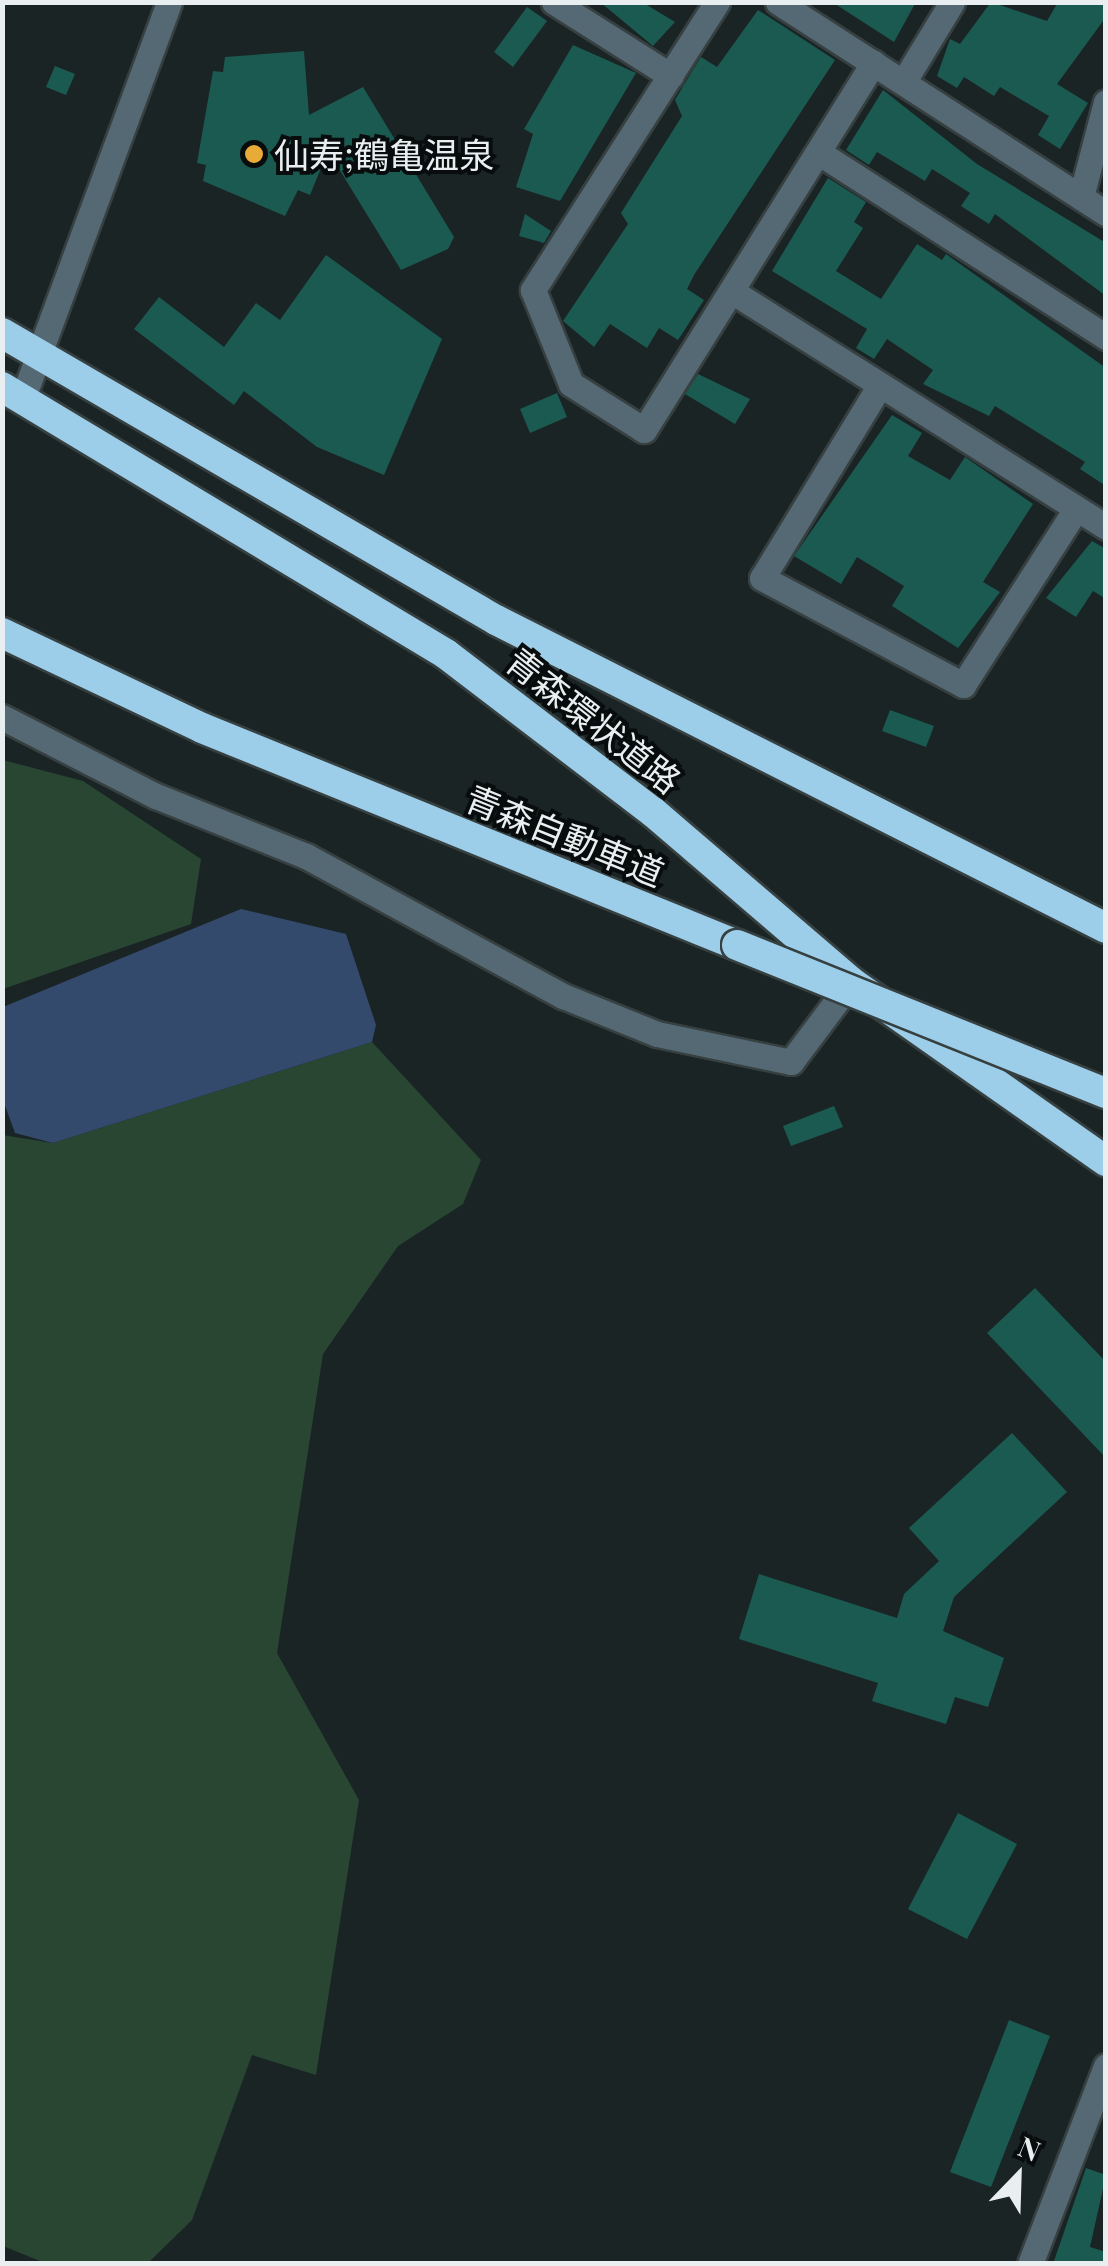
<!DOCTYPE html>
<meta charset="utf-8">
<style>
body{margin:0}
#map{position:relative;width:1108px;height:2266px;overflow:hidden;background:#1a2425;font-family:"Playfair Display","Noto Sans JP",serif}
div>[style]{position:absolute}
[style*='--x']{left:calc(var(--x)*1px);top:calc(var(--y)*1px);width:calc(var(--w)*1px);rotate:calc(var(--a)*1deg)}
.green>*{inset:0;background:#294633}
.water>*{inset:0;background:#334a6d}
.building>*{inset:0;background:#1b5a51}
.roads{filter:drop-shadow(2px 0 #374041) drop-shadow(-2px 0 #374041) drop-shadow(0 2px #374041) drop-shadow(0 -2px #374041)}
.minor>*{height:25px;margin:-12.5px;padding:0 12.5px;transform-origin:12.5px;border-radius:12.5px;background:#556974}
.highway>*{height:30px;margin:-15px;padding:0 15px;transform-origin:15px;border-radius:15px;background:#9cceea}
.bridges{filter:drop-shadow(2px 0 #374041) drop-shadow(-2px 0 #374041) drop-shadow(0 2px #374041) drop-shadow(0 -2px #374041)}
.highway-bridge>*{height:30px;margin:-15px;padding:0 15px;transform-origin:15px;border-radius:15px;background:#9cceea}
.dots>*{width:28px;height:28px;translate:-50% -50%;box-sizing:border-box;border:5px solid #080c0d;border-radius:50%}
span{translate:-50% -50%;white-space:nowrap;text-align:center;line-height:1.15;-webkit-text-stroke:8px #080c0d;paint-order:stroke}
.poi-label{font-size:35px;color:#e9eff0}
.left{translate:0 -50%;text-align:left}
.street-label{font-size:35px;color:#e9eff0}
.frame{position:absolute;inset:0;border:5px solid #e9eff0;pointer-events:none}
.north{position:absolute;left:968px;top:2126px;width:100px;height:100px;-webkit-text-stroke:8px #080c0d;paint-order:stroke;rotate:23deg;font-size:28px;font-weight:700;line-height:40px;text-align:center;color:#e9eff0}
.north::after{content:'';display:block;margin:auto;width:35px;height:45px;background:#e9eff0;clip-path:polygon(50% 0,100% 100%,50% 72%,0 100%)}
</style>
<div id="map">
<div class="green">
<div style="clip-path:polygon(3px 760px,83px 781px,201px 859px,191px 924px,3px 989px)"></div>
<div style="clip-path:polygon(372px 1042px,481px 1160px,463px 1204px,398px 1246px,323px 1354px,277px 1653px,359px 1800px,316px 2075px,252px 2055px,192px 2220px,148px 2263px,45px 2263px,3px 2246px,2px 1135px,53px 1143px)"></div>
</div>
<div class="water">
<div style="clip-path:polygon(241px 909px,346px 934px,376px 1025px,372px 1042px,53px 1143px,15px 1133px,3px 1100px,3px 1007px)"></div>
</div>
<div class="building">
<div style="clip-path:polygon(600px 2px,642px 2px,675px 22px,653px 46px)"></div>
<div style="clip-path:polygon(832px 2px,916px 2px,894px 42px)"></div>
<div style="clip-path:polygon(991px 2px,1047px 21px,1058px 2px,1106px 2px,1106px 17px,1057px 84px,1088px 103px,1060px 149px,1038px 135px,1049px 116px,1000px 87px,994px 96px,964px 77px,957px 88px,937px 76px,950px 39px,960px 44px)"></div>
<div style="clip-path:polygon(527px 7px,547px 21px,513px 67px,494px 52px)"></div>
<div style="clip-path:polygon(758px 10px,835px 60px,694px 275px,687px 289px,704px 300px,678px 340px,659px 328px,647px 348px,610px 324px,594px 347px,563px 321px,628px 224px,621px 213px,682px 116px,675px 100px,691px 73px,701px 57px,717px 67px)"></div>
<div style="clip-path:polygon(573px 45px,636px 73px,560px 201px,516px 187px,533px 134px,524px 129px)"></div>
<div style="clip-path:polygon(304px 51px,309px 115px,363px 87px,454px 237px,448px 249px,401px 270px,328px 151px,310px 195px,298px 190px,285px 216px,203px 181px,206px 165px,197px 163px,213px 71px,223px 72px,225px 57px)"></div>
<div style="clip-path:polygon(55px 66px,75px 74px,66px 95px,46px 87px)"></div>
<div style="clip-path:polygon(883px 90px,977px 164px,1106px 243px,1106px 296px,995px 214px,989px 224px,961px 206px,970px 193px,932px 169px,925px 181px,877px 152px,869px 165px,846px 150px)"></div>
<div style="clip-path:polygon(828px 178px,866px 202px,854px 222px,863px 228px,836px 271px,881px 299px,917px 244px,942px 260px,946px 254px,1106px 368px,1106px 486px,1080px 469px,1085px 462px,995px 406px,989px 416px,923px 384px,933px 370px,887px 339px,874px 359px,856px 348px,867px 329px,772px 271px)"></div>
<div style="clip-path:polygon(525px 214px,551px 231px,544px 243px,519px 236px)"></div>
<div style="clip-path:polygon(326px 255px,442px 339px,384px 475px,317px 447px,244px 391px,234px 405px,134px 329px,159px 297px,224px 347px,256px 303px,280px 320px)"></div>
<div style="clip-path:polygon(698px 374px,750px 399px,735px 424px,685px 394px)"></div>
<div style="clip-path:polygon(557px 393px,567px 417px,530px 433px,520px 409px)"></div>
<div style="clip-path:polygon(892px 415px,922px 433px,908px 456px,950px 480px,965px 457px,1033px 504px,983px 582px,1000px 592px,958px 648px,892px 606px,904px 586px,857px 557px,841px 584px,794px 556px)"></div>
<div style="clip-path:polygon(1092px 541px,1106px 549px,1106px 599px,1093px 591px,1076px 617px,1046px 598px)"></div>
<div style="clip-path:polygon(890px 710px,934px 726px,926px 747px,882px 731px)"></div>
<div style="clip-path:polygon(834px 1106px,843px 1127px,791px 1146px,783px 1126px)"></div>
<div style="clip-path:polygon(1035px 1288px,1106px 1362px,1106px 1458px,987px 1333px)"></div>
<div style="clip-path:polygon(1012px 1433px,1067px 1492px,954px 1597px,943px 1631px,1004px 1658px,988px 1707px,955px 1697px,946px 1724px,872px 1701px,878px 1683px,739px 1639px,759px 1574px,897px 1618px,904px 1594px,939px 1561px,909px 1528px)"></div>
<div style="clip-path:polygon(958px 1813px,1017px 1844px,967px 1939px,908px 1909px)"></div>
<div style="clip-path:polygon(1009px 2020px,1050px 2036px,991px 2187px,950px 2172px)"></div>
<div style="clip-path:polygon(1086px 2168px,1106px 2175px,1090px 2247px,1106px 2252px,1106px 2264px,1053px 2264px)"></div>
</div>
<div class="roads">
<div class="minor">
<div style="--x:554;--y:2;--w:138;--a:32.3"></div>
<div style="--x:717;--y:2;--w:342;--a:122.6"></div>
<div style="--x:533;--y:290;--w:101;--a:68"></div>
<div style="--x:571;--y:384;--w:86;--a:32.2"></div>
<div style="--x:644;--y:430;--w:433;--a:-58"></div>
<div style="--x:778;--y:2;--w:390;--a:32.8"></div>
<div style="--x:904;--y:81;--w:92;--a:-58.7"></div>
<div style="--x:821;--y:154;--w:339;--a:32.7"></div>
<div style="--x:1081;--y:197;--w:98;--a:-75.3"></div>
<div style="--x:733;--y:292;--w:441;--a:32.2"></div>
<div style="--x:880;--y:385;--w:226;--a:121.4"></div>
<div style="--x:762;--y:578;--w:228;--a:28"></div>
<div style="--x:963;--y:685;--w:209;--a:-57.3"></div>
<div style="--x:22;--y:400;--w:424;--a:-69.7"></div>
<div style="--x:2;--y:717;--w:173;--a:27.2"></div>
<div style="--x:156;--y:796;--w:162;--a:21.8"></div>
<div style="--x:306;--y:856;--w:293;--a:28.6"></div>
<div style="--x:563;--y:996;--w:101;--a:22"></div>
<div style="--x:657;--y:1034;--w:137;--a:11.8"></div>
<div style="--x:791;--y:1062;--w:100;--a:-53.1"></div>
<div style="--x:1030;--y:2264;--w:212;--a:-69"></div>
</div>
<div class="highway">
<div style="--x:2;--y:333;--w:571;--a:30.16"></div>
<div style="--x:496;--y:620;--w:683;--a:26.79"></div>
<div style="--x:2;--y:387;--w:518;--a:31.02"></div>
<div style="--x:446;--y:654;--w:260;--a:37.4"></div>
<div style="--x:653;--y:812;--w:261;--a:40.6"></div>
<div style="--x:851;--y:982;--w:312;--a:35.1"></div>
<div style="--x:2;--y:633;--w:221;--a:25.4"></div>
<div style="--x:202;--y:728;--w:577;--a:22.08"></div>
</div>
</div>
<div class="bridges">
<div class="highway-bridge">
<div style="--x:737;--y:945;--w:398;--a:21.9"></div>
</div>
</div>
<div class="dots">
<div style="left:254px;top:154px;background:#e9ab38"></div>
</div>
<div class="poi-label">
<span class="left" style="left:274px;top:154px">仙寿;鶴亀温泉</span>
</div>
<div class="street-label">
<span style="left:594px;top:720px;rotate:38deg">青森環状道路</span>
<span style="left:565px;top:835px;rotate:22deg">青森自動車道</span>
</div>
<div class="frame"></div>
<div class="north">N</div>
</div>
